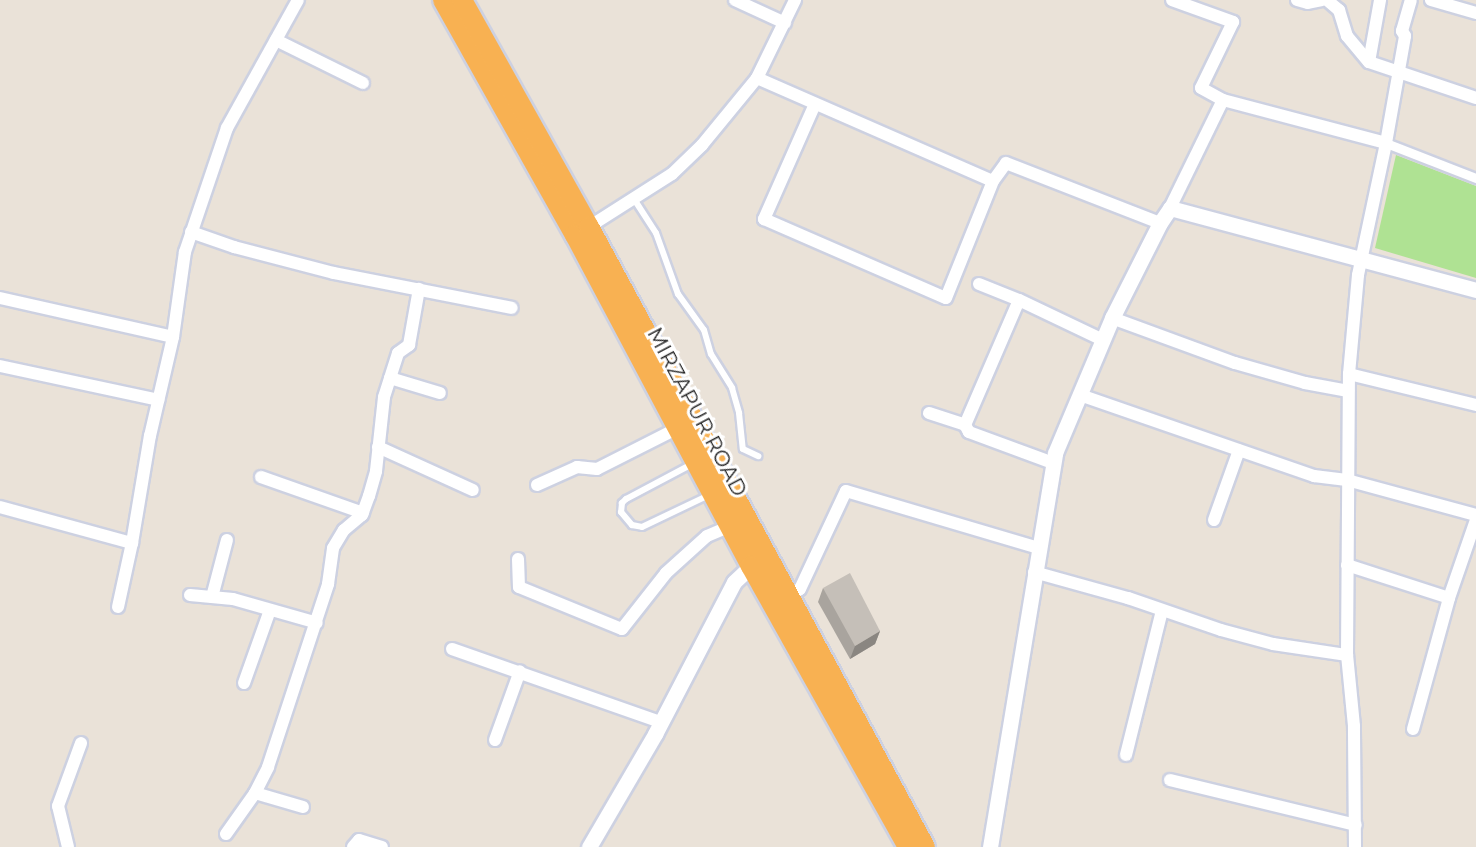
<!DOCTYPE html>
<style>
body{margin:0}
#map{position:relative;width:1476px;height:847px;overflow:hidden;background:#eae2d8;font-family:Montserrat,sans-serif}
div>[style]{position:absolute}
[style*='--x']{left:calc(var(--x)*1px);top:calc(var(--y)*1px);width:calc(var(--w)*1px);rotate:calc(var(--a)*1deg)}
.green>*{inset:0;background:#afe293}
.roads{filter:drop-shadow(2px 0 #cdd1e1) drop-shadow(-2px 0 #cdd1e1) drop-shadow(0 2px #cdd1e1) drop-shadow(0 -2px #cdd1e1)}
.service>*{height:6px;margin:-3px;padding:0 3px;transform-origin:3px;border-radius:3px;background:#fff}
.pedestrian>*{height:9px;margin:-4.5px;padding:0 4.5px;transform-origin:4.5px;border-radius:4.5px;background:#fff}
.minor>*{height:12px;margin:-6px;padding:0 6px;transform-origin:6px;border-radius:6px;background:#fff}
.tertiary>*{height:15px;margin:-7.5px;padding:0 7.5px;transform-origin:7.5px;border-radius:7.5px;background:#fff}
.trunk>*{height:20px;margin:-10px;padding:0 10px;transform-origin:10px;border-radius:10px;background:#f8b152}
.wall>*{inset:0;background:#a9a49e}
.shaded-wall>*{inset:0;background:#8a8681}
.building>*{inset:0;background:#c5bfb8}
span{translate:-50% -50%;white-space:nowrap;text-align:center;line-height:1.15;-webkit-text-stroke:6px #fff;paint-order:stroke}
.street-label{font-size:21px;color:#272727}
</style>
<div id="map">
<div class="green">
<div style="clip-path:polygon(1396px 155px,1476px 186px,1476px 278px,1375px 248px)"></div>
</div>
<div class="roads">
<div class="service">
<div style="--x:634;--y:199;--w:40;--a:57.1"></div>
<div style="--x:656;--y:233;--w:65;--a:70.2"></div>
<div style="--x:678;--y:294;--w:44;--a:54.2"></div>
<div style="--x:704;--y:330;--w:25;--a:74"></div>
<div style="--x:711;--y:354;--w:40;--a:58"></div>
<div style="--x:732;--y:388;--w:26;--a:74"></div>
<div style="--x:739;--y:413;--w:36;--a:84"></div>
<div style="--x:743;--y:449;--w:17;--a:25"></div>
<div style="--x:694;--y:463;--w:77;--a:152.1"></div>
<div style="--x:626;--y:499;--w:6;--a:135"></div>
<div style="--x:622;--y:503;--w:9;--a:96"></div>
<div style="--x:621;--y:512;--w:17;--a:50"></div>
<div style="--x:632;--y:525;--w:10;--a:11"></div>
<div style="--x:642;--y:527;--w:74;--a:-25.5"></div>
</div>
<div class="pedestrian">
<div style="--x:1386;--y:143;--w:97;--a:21.3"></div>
</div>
<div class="minor">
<div style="--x:735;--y:0;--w:55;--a:24.7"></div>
<div style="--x:1172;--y:0;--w:65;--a:19.8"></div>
<div style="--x:1233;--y:22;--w:73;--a:115.9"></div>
<div style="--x:1201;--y:88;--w:25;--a:29"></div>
<div style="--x:1223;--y:100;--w:169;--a:14.8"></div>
<div style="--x:1297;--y:0;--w:11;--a:15"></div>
<div style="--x:1308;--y:3;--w:14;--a:-12"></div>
<div style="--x:1327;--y:0;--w:16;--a:40"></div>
<div style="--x:1339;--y:10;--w:27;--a:73"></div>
<div style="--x:1347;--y:36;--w:34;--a:50"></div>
<div style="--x:1369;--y:62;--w:113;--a:18.6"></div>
<div style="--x:1431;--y:0;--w:47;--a:16.1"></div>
<div style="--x:276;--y:40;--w:97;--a:26.3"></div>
<div style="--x:1369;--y:62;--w:63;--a:-79.9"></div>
<div style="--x:757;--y:78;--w:257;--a:23.6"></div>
<div style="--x:815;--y:104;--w:126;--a:113.9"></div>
<div style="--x:764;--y:219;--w:198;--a:23.5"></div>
<div style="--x:946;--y:298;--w:126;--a:-68.1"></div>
<div style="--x:993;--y:181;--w:22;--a:-54"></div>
<div style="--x:1006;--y:163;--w:165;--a:21.3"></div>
<div style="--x:1170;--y:208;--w:120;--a:-63.9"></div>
<div style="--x:584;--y:230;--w:104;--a:-32.5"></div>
<div style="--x:672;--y:174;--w:42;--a:-44"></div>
<div style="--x:702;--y:145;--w:87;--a:-50.6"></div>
<div style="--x:757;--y:78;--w:87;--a:-64"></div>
<div style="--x:191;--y:232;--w:46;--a:19.2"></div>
<div style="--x:234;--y:247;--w:103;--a:14.6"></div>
<div style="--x:334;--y:273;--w:181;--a:11.1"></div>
<div style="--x:979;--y:284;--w:43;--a:21.8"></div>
<div style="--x:0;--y:298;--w:177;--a:12.7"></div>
<div style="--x:1112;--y:318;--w:131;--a:20.1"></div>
<div style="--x:1235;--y:363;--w:73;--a:15.9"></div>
<div style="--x:1305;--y:383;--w:44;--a:10.5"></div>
<div style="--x:0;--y:366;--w:162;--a:12.1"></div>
<div style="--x:1349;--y:374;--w:131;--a:13.7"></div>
<div style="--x:390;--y:378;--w:52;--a:16.7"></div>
<div style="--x:1080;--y:395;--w:248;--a:19.1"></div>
<div style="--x:1314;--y:476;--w:33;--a:7"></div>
<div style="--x:1347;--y:480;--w:134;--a:15.2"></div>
<div style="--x:929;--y:413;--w:38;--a:18"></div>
<div style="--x:378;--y:447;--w:104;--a:24.4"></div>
<div style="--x:1053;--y:463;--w:90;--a:-159.7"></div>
<div style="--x:969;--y:432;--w:8;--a:-120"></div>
<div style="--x:965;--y:425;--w:136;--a:-66.6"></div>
<div style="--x:1019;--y:300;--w:93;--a:25.5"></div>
<div style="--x:261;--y:477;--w:108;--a:19.4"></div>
<div style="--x:537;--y:485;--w:44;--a:-24.2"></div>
<div style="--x:577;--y:467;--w:20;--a:6"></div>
<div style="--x:597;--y:469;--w:91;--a:-26.8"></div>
<div style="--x:0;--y:507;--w:137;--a:15.3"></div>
<div style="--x:1214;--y:520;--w:74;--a:-70.3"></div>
<div style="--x:518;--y:559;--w:28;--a:88"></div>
<div style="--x:519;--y:587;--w:111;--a:22.2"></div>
<div style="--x:622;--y:629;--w:71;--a:-51.8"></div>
<div style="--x:666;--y:573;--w:55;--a:-42.1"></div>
<div style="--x:707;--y:536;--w:25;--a:-23"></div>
<div style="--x:1347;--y:565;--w:107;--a:17.9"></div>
<div style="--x:1034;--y:572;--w:98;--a:15.5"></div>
<div style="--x:1128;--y:598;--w:98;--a:19"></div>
<div style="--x:1221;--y:630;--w:54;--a:15.1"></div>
<div style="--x:1273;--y:644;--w:75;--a:8.5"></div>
<div style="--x:190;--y:595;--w:43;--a:5.3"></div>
<div style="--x:233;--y:599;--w:87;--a:15.9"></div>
<div style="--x:212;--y:597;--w:59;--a:-75.3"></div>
<div style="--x:785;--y:598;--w:17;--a:-31"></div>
<div style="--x:800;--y:589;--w:108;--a:-64.9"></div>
<div style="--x:846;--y:491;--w:200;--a:16.5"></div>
<div style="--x:118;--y:607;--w:66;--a:-77.7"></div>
<div style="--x:132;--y:543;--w:109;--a:-80.5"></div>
<div style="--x:150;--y:436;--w:102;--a:-76.9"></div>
<div style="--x:173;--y:337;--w:86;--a:-82"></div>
<div style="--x:185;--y:252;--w:131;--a:-71.3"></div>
<div style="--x:227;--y:128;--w:146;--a:-61"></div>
<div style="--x:452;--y:649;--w:221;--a:19.3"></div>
<div style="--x:244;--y:683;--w:77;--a:-70.4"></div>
<div style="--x:1413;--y:729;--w:136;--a:-74.6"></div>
<div style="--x:1449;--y:598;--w:83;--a:-70.9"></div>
<div style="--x:495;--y:740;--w:73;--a:-70.1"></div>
<div style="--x:1126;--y:755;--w:148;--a:-76"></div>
<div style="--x:1170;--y:780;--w:191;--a:13.6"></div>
<div style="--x:255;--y:793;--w:50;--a:16.3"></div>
<div style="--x:226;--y:834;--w:50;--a:-54.7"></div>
<div style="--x:255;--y:793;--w:29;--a:-63"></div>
<div style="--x:268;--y:767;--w:193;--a:-71.8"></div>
<div style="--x:328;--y:584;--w:36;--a:-82"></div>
<div style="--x:333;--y:548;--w:21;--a:-59"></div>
<div style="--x:344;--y:530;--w:23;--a:-40"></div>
<div style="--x:362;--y:515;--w:20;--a:-70"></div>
<div style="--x:369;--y:496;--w:26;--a:-74"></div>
<div style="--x:376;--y:471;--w:74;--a:-83.8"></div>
<div style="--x:384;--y:397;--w:46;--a:-72.3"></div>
<div style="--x:398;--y:353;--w:14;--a:-36"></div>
<div style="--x:409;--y:345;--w:57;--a:-79.9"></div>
<div style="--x:68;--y:847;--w:42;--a:-103.7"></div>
<div style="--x:58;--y:806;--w:67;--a:-69.9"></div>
<div style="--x:353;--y:847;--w:9;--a:-49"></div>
<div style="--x:359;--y:840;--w:24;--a:17"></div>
<div style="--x:1355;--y:847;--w:121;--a:-90.5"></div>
<div style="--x:1354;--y:726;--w:71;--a:-95.6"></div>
<div style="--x:1347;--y:655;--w:281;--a:-89.6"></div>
<div style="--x:1349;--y:374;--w:99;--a:-84.8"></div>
<div style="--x:1358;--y:275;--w:135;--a:-78"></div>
<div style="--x:1386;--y:143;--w:109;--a:-79.9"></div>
<div style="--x:1405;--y:36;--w:6;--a:-121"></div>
<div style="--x:1402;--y:31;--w:32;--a:-74"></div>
</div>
<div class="tertiary">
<div style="--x:589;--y:847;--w:131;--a:-59.7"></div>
<div style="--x:655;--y:734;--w:171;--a:-62.5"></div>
<div style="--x:734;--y:582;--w:23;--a:-43"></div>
<div style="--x:990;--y:847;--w:399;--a:-80.6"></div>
<div style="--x:1055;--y:453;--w:147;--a:-67.1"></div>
<div style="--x:1112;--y:318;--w:106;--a:-63.2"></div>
<div style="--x:1160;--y:223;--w:18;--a:-56"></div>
<div style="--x:1170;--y:208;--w:317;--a:15"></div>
</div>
<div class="trunk">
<div style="--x:443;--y:0;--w:270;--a:60.7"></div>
<div style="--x:575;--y:235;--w:375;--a:62"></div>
<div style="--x:751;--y:566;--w:322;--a:60.8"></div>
<div style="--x:462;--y:0;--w:260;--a:60.8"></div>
<div style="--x:589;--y:227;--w:705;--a:61.55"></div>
</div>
</div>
<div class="wall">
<div style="clip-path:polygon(823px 588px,880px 631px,875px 644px,850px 659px,818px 602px)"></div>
</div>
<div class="shaded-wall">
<div style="clip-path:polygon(880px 631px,875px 644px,850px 659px,855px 646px)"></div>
</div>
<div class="building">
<div style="clip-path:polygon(850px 573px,880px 631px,855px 646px,823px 588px)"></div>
</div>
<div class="street-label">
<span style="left:697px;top:412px;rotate:62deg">MIRZAPUR ROAD</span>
</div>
</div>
